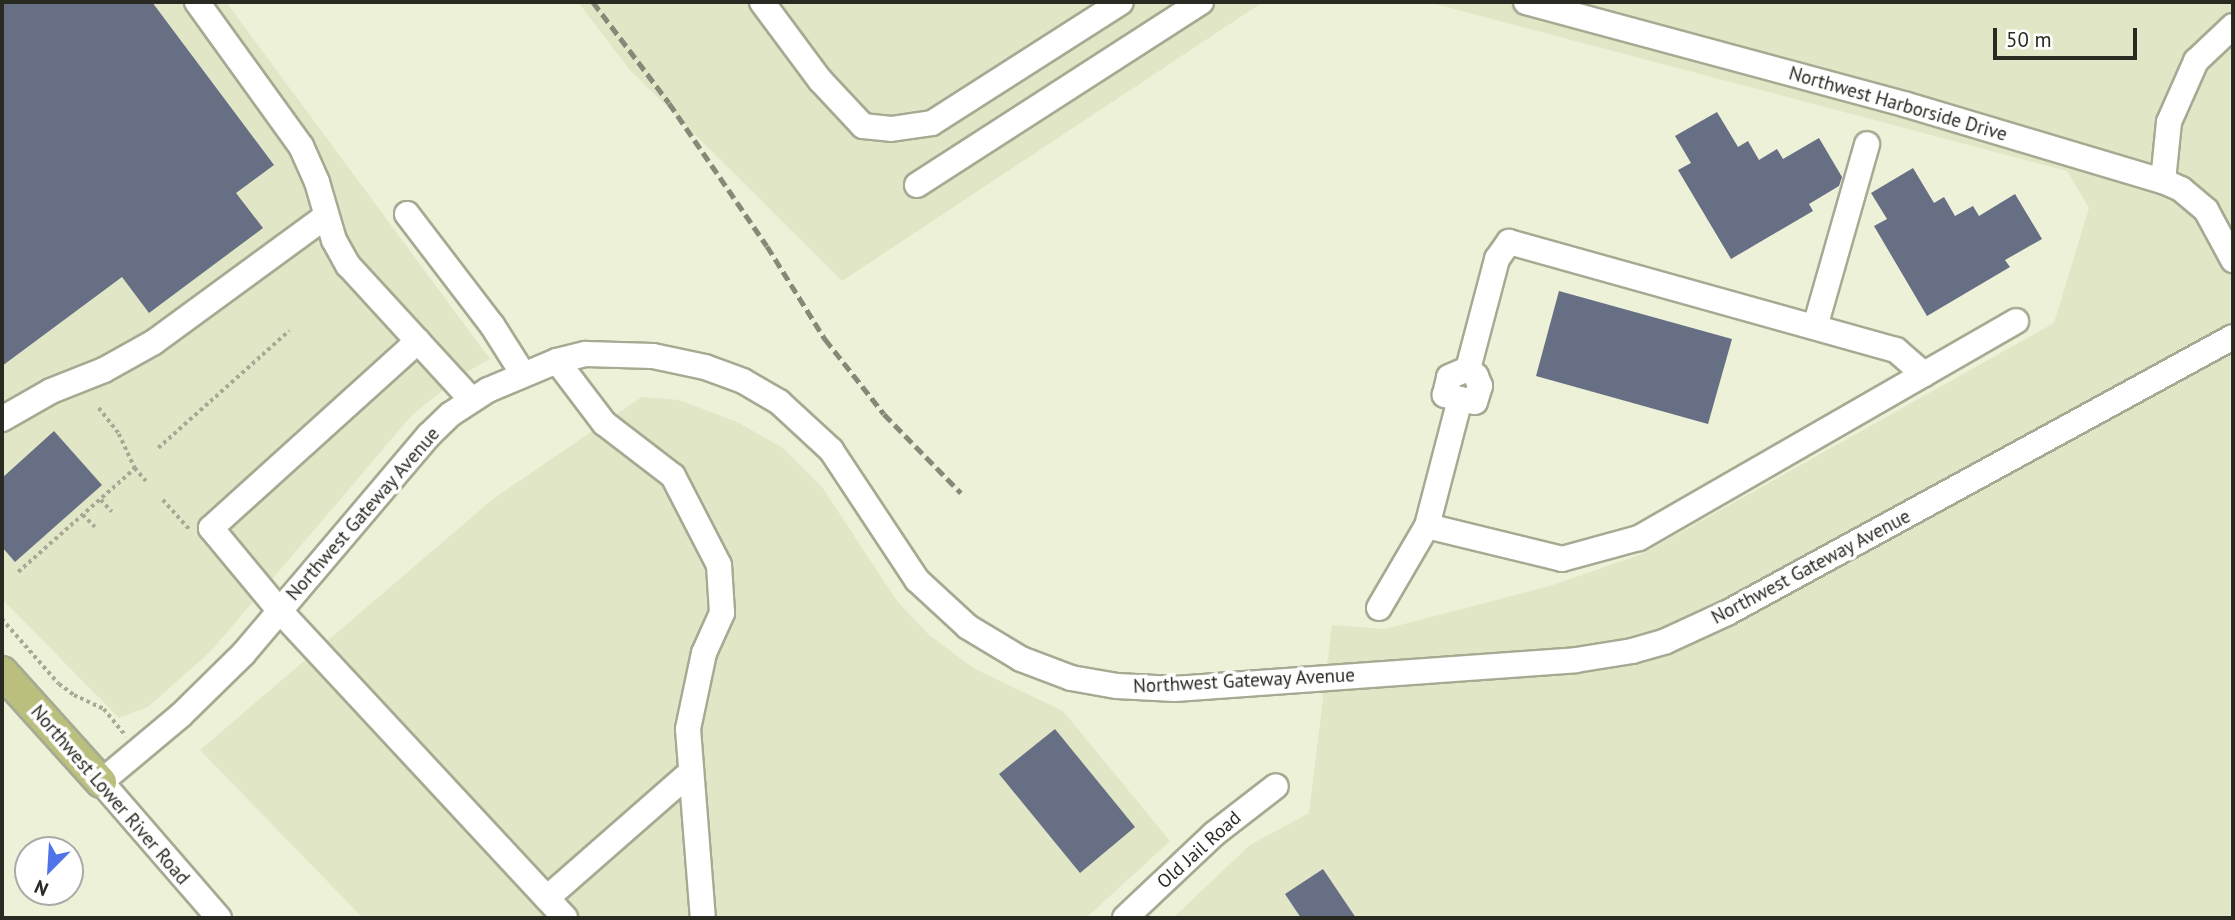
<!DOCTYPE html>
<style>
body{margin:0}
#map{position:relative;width:2235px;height:920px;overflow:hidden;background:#edf1d7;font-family:"PT Sans",sans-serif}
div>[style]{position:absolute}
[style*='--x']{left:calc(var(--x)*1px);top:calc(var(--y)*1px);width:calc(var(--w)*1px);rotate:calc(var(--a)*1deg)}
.built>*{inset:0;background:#e1e6c6}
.building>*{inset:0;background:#676f84}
.path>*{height:3.5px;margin-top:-1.75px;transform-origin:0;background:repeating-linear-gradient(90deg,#a6a995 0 3.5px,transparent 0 7px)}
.roads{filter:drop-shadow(2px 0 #a6aa92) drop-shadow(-2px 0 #a6aa92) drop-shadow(0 2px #a6aa92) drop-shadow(0 -2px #a6aa92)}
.minor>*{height:24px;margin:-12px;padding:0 12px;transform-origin:12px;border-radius:12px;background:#fff}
.major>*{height:30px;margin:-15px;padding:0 15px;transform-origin:15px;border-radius:15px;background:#bbbf7e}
.rail>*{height:5px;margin-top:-2.5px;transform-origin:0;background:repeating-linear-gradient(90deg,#868978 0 10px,transparent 0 15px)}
span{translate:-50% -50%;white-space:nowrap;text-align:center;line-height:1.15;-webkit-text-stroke:7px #fff;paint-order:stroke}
.street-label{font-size:19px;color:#292a21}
.frame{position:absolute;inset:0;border:4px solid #292a21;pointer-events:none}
.north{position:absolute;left:14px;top:836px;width:70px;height:70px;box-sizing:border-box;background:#fff;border:2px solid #a9aaa6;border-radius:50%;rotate:204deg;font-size:19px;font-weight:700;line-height:28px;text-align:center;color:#292a21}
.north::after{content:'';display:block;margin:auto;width:24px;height:32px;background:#5074e8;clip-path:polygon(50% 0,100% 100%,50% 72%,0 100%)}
.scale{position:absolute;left:1993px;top:28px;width:144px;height:32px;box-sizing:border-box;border:4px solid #292a21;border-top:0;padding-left:9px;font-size:21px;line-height:24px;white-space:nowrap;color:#292a21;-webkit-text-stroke:5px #fff;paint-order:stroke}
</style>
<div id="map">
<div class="built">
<div style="clip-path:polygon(2px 2px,226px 2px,490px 359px,463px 374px,412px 415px,211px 651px,148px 707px,119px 718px,2px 599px)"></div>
<div style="clip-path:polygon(578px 2px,1263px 2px,842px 281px,629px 69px)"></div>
<div style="clip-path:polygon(1428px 2px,2233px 2px,2233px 918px,1173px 918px,1250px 845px,1309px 813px,1332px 625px,1385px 629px,1550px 586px,1642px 554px,2054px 323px,2089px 208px,2067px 171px)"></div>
<div style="clip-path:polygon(642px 397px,679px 400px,737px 422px,783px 448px,822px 487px,897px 601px,929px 635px,975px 669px,1063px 711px,1170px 841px,1086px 918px,363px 918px,200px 750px,493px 499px)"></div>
</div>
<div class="building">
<div style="clip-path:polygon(2px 2px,152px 2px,274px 165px,236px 193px,263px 228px,149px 313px,122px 277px,2px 366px)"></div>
<div style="clip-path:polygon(1717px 112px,1738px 147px,1748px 141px,1759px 160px,1777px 149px,1783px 159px,1819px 138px,1842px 177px,1839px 186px,1809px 204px,1813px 211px,1731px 259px,1678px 170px,1691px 163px,1675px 136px)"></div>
<div style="clip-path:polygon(1913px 168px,1934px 203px,1944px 197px,1955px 216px,1973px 206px,1979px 216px,2015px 194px,2042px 239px,2005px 260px,2010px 267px,1927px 316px,1874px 226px,1887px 219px,1871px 193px)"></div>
<div style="clip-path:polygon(1559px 291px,1732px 339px,1708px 424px,1536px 376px)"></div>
<div style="clip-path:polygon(54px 431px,102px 485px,15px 562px,2px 547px,2px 478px)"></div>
<div style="clip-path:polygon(1055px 729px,1135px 827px,1080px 873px,999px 774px)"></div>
<div style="clip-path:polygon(1323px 869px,1356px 918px,1301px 918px,1285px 894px)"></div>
</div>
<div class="path">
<div style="--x:99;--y:408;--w:33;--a:52"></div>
<div style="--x:119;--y:434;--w:38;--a:65"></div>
<div style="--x:135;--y:468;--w:17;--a:50"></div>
<div style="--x:158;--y:448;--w:176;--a:-41.8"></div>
<div style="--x:101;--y:500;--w:16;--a:47"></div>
<div style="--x:163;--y:500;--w:39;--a:48"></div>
<div style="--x:83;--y:515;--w:17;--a:45"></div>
<div style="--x:18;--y:572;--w:157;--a:-41.6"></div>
<div style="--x:2;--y:619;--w:86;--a:48.8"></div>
<div style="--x:59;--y:684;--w:19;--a:36"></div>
<div style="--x:74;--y:695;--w:33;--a:25"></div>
<div style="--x:104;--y:709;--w:35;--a:51"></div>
</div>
<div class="roads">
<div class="minor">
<div style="--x:197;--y:2;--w:178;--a:54.2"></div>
<div style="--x:301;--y:146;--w:39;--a:66"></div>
<div style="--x:317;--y:182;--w:60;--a:73.7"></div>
<div style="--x:334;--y:240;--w:29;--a:61"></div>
<div style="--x:348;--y:265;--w:182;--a:47.5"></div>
<div style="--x:762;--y:2;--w:97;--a:53.4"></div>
<div style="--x:820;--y:80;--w:63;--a:46.9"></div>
<div style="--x:863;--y:126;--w:28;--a:6"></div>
<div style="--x:891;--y:129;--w:41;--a:-8.3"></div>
<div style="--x:932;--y:123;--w:224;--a:-32.6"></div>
<div style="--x:1526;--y:2;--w:392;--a:15.1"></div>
<div style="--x:1904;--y:104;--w:270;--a:16.6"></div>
<div style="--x:2163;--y:181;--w:20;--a:24"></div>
<div style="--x:2181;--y:189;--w:33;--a:40"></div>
<div style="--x:2206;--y:210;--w:57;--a:61.6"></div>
<div style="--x:2163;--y:181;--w:59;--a:-84.2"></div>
<div style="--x:2169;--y:122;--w:67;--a:-66.1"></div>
<div style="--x:2196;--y:61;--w:51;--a:-43.4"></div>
<div style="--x:917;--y:185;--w:338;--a:-32.8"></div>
<div style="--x:407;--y:214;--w:140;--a:52.6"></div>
<div style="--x:492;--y:325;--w:58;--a:57.7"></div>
<div style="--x:1815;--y:327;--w:190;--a:-74.1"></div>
<div style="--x:418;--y:341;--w:279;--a:137.9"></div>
<div style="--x:211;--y:528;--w:108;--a:50.3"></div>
<div style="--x:280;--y:611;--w:419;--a:47.1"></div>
<div style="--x:557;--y:361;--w:78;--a:52.8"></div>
<div style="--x:604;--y:423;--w:87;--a:37.5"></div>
<div style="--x:673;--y:476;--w:100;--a:62.7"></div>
<div style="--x:719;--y:565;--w:48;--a:86.4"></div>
<div style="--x:722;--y:613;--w:44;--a:114.2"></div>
<div style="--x:704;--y:653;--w:78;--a:101.9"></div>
<div style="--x:688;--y:729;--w:190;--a:85.5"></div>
<div style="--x:1460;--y:399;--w:16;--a:-165"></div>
<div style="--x:1445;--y:395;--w:18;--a:-77"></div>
<div style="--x:1449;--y:377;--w:21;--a:-23"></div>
<div style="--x:2;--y:419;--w:56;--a:-29.7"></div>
<div style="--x:51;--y:391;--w:57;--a:-21.6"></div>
<div style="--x:104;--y:370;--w:57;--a:-29.2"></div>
<div style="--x:154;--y:342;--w:212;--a:-36.2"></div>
<div style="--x:1427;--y:526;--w:139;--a:13.7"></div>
<div style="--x:1562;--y:559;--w:80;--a:-15.3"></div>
<div style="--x:1639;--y:538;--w:435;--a:-29.9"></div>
<div style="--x:1379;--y:608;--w:95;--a:-59.7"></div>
<div style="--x:1427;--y:526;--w:131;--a:-75.4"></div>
<div style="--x:1460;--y:399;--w:15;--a:11"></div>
<div style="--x:1475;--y:402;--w:17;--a:-73"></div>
<div style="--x:1480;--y:386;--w:11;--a:-112"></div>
<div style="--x:1476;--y:376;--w:11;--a:-139"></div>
<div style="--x:1468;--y:369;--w:114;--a:-75.2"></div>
<div style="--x:1497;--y:259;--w:21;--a:-55"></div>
<div style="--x:1509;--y:242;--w:402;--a:15.6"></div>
<div style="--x:1896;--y:350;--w:37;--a:41"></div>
<div style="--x:547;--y:898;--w:191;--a:-41.2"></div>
<div style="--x:219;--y:918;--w:180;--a:-130.9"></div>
<div style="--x:101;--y:782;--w:104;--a:-39.9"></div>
<div style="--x:181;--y:715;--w:88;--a:-44.5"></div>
<div style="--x:244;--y:653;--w:286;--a:-49.7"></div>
<div style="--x:429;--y:435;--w:30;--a:-44"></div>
<div style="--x:451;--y:414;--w:44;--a:-33"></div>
<div style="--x:488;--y:390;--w:75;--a:-22.8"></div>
<div style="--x:557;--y:361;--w:30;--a:-14"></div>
<div style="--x:586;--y:354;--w:67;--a:1.7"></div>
<div style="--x:653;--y:356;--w:53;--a:11.9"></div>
<div style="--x:705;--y:367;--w:40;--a:20.2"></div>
<div style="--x:743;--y:381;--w:42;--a:30.3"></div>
<div style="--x:779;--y:402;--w:71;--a:42.7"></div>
<div style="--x:831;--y:450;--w:156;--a:56.5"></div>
<div style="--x:917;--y:580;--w:69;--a:42.7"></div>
<div style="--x:968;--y:627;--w:62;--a:31.1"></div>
<div style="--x:1021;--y:659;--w:53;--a:20.8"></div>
<div style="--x:1071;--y:678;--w:47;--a:9.9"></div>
<div style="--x:1117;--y:686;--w:58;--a:3"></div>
<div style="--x:1175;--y:689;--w:402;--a:-4.1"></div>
<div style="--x:1576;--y:660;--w:57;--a:-9.1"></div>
<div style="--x:1632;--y:651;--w:35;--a:-16"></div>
<div style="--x:1666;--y:641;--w:67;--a:-24.7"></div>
<div style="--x:1727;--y:613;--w:576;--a:-28.61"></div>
<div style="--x:1125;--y:918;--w:122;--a:-43.3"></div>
<div style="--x:1214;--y:834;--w:78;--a:-37.7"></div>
</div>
<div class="major">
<div style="--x:2;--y:672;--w:148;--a:48"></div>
</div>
</div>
<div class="rail">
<div style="--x:593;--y:2;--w:126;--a:53"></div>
<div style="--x:669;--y:103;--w:173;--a:55.6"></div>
<div style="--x:767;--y:246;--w:110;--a:58.1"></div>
<div style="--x:825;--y:339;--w:95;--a:51.8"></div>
<div style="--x:884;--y:414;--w:110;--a:45.7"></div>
</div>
<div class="street-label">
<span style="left:1898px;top:104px;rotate:16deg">Northwest Harborside Drive</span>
<span style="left:363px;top:514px;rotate:-49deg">Northwest Gateway Avenue</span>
<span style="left:1811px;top:567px;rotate:-28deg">Northwest Gateway Avenue</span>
<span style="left:1244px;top:681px;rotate:-3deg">Northwest Gateway Avenue</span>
<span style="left:110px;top:795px;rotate:49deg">Northwest Lower River Road</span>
<span style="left:1199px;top:850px;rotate:-42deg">Old Jail Road</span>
</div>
<div class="frame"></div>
<div class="north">N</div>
<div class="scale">50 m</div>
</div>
